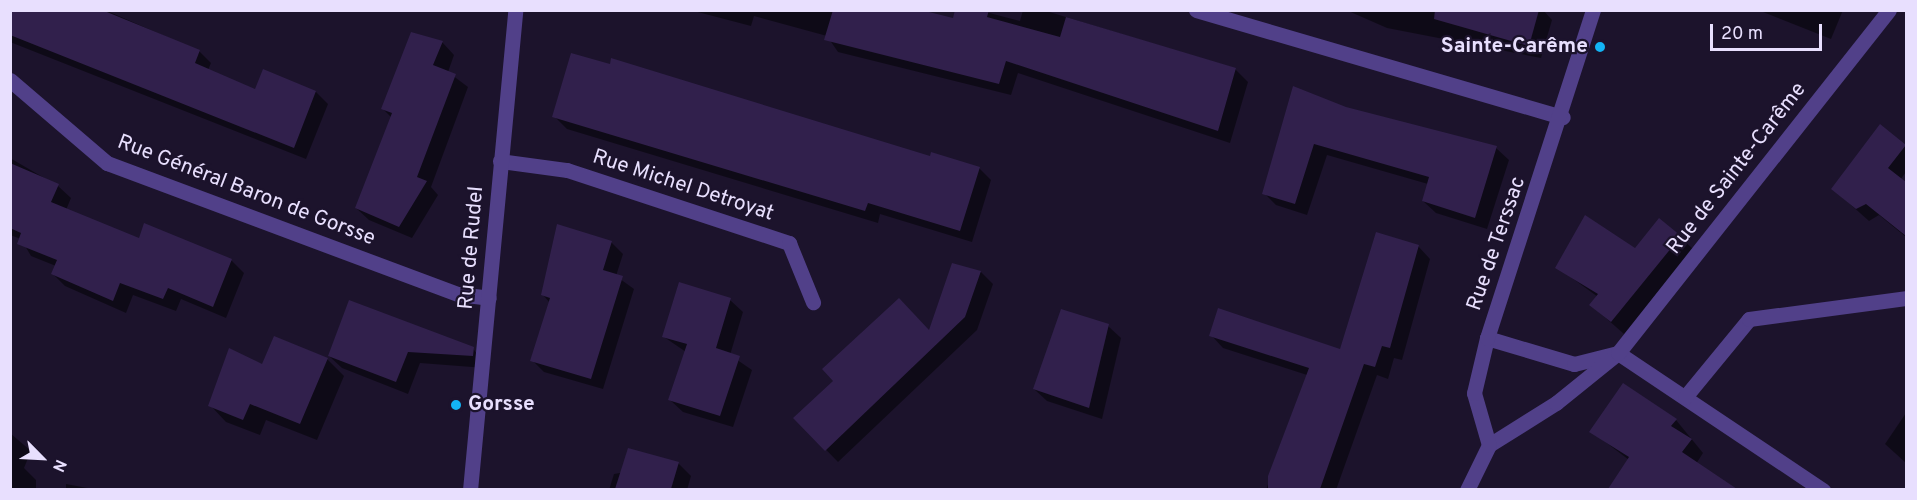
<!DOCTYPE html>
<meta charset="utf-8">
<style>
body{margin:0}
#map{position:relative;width:1917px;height:500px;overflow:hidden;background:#1c132c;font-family:Overpass,sans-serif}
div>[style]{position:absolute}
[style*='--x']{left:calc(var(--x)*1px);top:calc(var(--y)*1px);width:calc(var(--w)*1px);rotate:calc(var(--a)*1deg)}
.shadow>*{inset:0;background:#0007}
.building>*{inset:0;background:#31204c}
.minor>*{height:15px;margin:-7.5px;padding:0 7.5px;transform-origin:7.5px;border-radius:7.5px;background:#514089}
.dots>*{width:16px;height:16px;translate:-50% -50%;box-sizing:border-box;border:3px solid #1c132c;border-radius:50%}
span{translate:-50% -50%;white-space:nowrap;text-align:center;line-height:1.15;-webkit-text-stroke:4.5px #1c132c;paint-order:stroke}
.poi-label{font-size:21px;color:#e8dffe;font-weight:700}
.right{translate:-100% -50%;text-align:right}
.left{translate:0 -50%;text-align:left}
.street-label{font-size:21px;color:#e8dffe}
.frame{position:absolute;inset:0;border:12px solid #e8dffe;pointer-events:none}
.north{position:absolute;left:12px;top:428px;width:60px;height:60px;-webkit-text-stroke:4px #1c132c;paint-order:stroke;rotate:114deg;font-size:16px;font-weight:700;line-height:24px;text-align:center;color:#e8dffe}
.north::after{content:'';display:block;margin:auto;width:21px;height:27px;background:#e8dffe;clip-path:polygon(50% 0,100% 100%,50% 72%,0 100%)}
.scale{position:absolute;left:1710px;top:24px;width:112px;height:27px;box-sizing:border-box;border:3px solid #e8dffe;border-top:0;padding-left:8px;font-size:18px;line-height:21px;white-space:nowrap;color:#e8dffe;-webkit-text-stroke:4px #1c132c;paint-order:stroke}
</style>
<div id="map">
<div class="shadow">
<div style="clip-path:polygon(10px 10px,105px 10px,199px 51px,211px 63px,208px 70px,256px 91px,316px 92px,328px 104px,306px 159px,10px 42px)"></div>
<div style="clip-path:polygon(690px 10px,915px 10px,954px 20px,978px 10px,1020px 21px,1023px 10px,1043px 10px,1235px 69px,1248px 82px,1230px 143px,1018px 73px,1011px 95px,838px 52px,827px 36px,754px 16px,751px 26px)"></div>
<div style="clip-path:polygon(1346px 10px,1543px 10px,1552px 20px,1541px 58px,1387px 28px)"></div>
<div style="clip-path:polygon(1758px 10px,1843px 10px,1831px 39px)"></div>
<div style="clip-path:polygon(442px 42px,454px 55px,448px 72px,468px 87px,431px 187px,438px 195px,412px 238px,369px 220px,356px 208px,392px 118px,383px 109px)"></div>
<div style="clip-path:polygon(1346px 109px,1496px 148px,1509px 160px,1487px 229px,1436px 213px,1423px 201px,1428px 184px,1327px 155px,1307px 215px,1276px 205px,1264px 193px)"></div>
<div style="clip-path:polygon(554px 116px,931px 158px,979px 168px,991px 180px,972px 242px,880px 214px,878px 223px,567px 129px)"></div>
<div style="clip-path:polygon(1880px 126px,1906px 147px,1906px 172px,1900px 180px,1906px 184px,1906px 237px,1879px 215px,1869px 221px,1833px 189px)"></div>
<div style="clip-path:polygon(10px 158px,58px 186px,71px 198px,66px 210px,139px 240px,145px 225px,232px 261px,244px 273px,226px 318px,181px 299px,176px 311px,133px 295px,126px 313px,65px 286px,53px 274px,56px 266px,31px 256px,21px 239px,10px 235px)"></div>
<div style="clip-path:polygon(1680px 237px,1693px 249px,1624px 334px,1591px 305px,1598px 297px,1557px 267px)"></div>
<div style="clip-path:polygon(611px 242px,623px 254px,616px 276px,634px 289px,603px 389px,544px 372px,532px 360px,550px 303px,543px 295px)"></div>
<div style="clip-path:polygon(1418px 246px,1430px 259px,1402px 360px,1394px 358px,1388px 379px,1377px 375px,1336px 490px,1266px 490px,1307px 375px,1223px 348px,1211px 335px,1341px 350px)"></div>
<div style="clip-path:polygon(953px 264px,981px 272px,993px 284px,977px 330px,838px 462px,795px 418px,835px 381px,930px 333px)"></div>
<div style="clip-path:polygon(730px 300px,743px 312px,730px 355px,752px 370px,733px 427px,683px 412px,670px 400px,686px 352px,664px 337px)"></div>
<div style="clip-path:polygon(1108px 326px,1121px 338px,1102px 419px,1047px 401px,1034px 389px)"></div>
<div style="clip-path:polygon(473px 348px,485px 368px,420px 363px,408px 394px,342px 368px,329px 356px)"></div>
<div style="clip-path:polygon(327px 359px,344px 376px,317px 440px,266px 420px,260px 435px,226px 422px,210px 405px,263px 366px)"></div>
<div style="clip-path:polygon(1906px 413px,1906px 463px,1885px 444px)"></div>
<div style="clip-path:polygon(1676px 420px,1703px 453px,1696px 464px,1733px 490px,1618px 490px,1613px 484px,1629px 460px,1591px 431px)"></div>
<div style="clip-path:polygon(10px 433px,31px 451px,24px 468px,36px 480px,36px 490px,10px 490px)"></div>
<div style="clip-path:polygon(678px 463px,691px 476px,687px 490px,609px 490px,614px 474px)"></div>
<div style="clip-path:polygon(66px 484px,98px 490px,66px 490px)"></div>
</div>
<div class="building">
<div style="clip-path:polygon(10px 10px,102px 10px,200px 50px,195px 63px,255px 89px,263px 69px,316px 91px,294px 148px,10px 35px)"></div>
<div style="clip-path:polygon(833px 10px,921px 10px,953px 18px,955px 10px,989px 10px,987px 17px,1060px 37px,1066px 17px,1236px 68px,1218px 131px,1006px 61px,999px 84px,824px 40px)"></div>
<div style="clip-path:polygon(1435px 10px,1539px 10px,1529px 46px,1434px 19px)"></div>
<div style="clip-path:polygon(411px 32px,443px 41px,433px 65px,456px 74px,417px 177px,427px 181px,399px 227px,355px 208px,392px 113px,381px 109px)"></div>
<div style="clip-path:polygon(571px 53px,610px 64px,611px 58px,930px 156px,931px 152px,980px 167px,960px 231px,868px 203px,865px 211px,552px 117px)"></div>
<div style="clip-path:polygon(1293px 86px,1346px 107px,1497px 146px,1475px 218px,1422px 201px,1429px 177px,1314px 144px,1295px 204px,1262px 194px)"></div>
<div style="clip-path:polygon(1880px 124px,1906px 145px,1888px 168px,1906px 182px,1906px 236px,1866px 204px,1856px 209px,1831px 189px)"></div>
<div style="clip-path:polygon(10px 163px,59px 184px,51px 202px,139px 238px,144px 223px,232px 259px,213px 307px,168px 288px,163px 299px,120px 283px,113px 301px,51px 274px,57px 260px,17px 244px,21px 233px,10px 228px)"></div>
<div style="clip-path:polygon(1585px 215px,1635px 248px,1659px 218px,1681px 236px,1611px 322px,1589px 305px,1598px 294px,1555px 268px)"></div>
<div style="clip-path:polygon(557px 224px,612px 241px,603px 270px,623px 276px,591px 379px,530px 361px,550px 298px,541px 295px)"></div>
<div style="clip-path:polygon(1376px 232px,1419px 245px,1390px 348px,1382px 346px,1375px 367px,1364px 364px,1320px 489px,1268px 489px,1268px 476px,1309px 368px,1209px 336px,1218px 308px,1340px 349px)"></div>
<div style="clip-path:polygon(952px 263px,981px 271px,965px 317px,825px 451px,793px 418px,833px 381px,822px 369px,899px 298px,929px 330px)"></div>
<div style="clip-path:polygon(679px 282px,731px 298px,716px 348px,740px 356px,720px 416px,668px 400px,687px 344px,662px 337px)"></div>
<div style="clip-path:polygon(349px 300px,474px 347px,473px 356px,408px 352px,396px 382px,328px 356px)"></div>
<div style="clip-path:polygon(1061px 309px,1109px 324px,1089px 408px,1033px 389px)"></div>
<div style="clip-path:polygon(274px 336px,328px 358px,300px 424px,250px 404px,243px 420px,208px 406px,229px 348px,262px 364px)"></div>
<div style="clip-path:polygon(1623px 383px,1677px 419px,1671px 426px,1692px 439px,1682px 452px,1737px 489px,1608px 489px,1629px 457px,1589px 432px)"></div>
<div style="clip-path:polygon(628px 448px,679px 462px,671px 489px,615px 489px)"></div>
</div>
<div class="minor">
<div style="--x:1196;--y:10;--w:382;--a:16.3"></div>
<div style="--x:10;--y:80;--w:128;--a:40.6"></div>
<div style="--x:107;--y:163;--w:375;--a:20.5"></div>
<div style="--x:458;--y:294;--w:31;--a:7"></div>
<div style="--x:500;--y:161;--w:68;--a:7.7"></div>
<div style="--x:567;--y:170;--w:234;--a:18.2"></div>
<div style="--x:789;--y:243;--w:64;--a:67.9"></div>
<div style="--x:1487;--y:338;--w:91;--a:16.6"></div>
<div style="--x:1574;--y:364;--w:45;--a:-14"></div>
<div style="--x:1618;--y:353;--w:247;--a:33.8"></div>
<div style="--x:1685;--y:397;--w:101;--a:-50.6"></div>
<div style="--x:1749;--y:319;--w:158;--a:-7.6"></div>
<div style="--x:1489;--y:445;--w:79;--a:-32.1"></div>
<div style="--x:1556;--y:403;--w:80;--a:-38.9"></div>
<div style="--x:1618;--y:353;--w:437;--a:-51.7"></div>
<div style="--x:470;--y:490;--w:482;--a:-84.6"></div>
<div style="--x:1467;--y:490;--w:50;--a:-63.9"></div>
<div style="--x:1489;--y:445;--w:54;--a:-106.1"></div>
<div style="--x:1474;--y:393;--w:57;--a:-76.7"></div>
<div style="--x:1487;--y:338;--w:345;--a:-72.1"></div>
</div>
<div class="dots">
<div style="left:1600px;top:47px;background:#13b4f5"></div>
<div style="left:456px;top:405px;background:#13b4f5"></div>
</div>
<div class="poi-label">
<span class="right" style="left:1588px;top:47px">Sainte-Carême</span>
<span class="left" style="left:468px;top:405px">Gorsse</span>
</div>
<div class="street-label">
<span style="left:1737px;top:169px;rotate:-52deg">Rue de Sainte-Carême</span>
<span style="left:683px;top:186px;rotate:18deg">Rue Michel Detroyat</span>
<span style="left:246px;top:191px;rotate:21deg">Rue Général Baron de Gorsse</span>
<span style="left:1497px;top:244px;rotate:-71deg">Rue de Terssac</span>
<span style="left:472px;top:248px;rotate:-85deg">Rue de Rudel</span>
</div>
<div class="frame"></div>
<div class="north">N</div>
<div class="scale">20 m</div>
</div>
